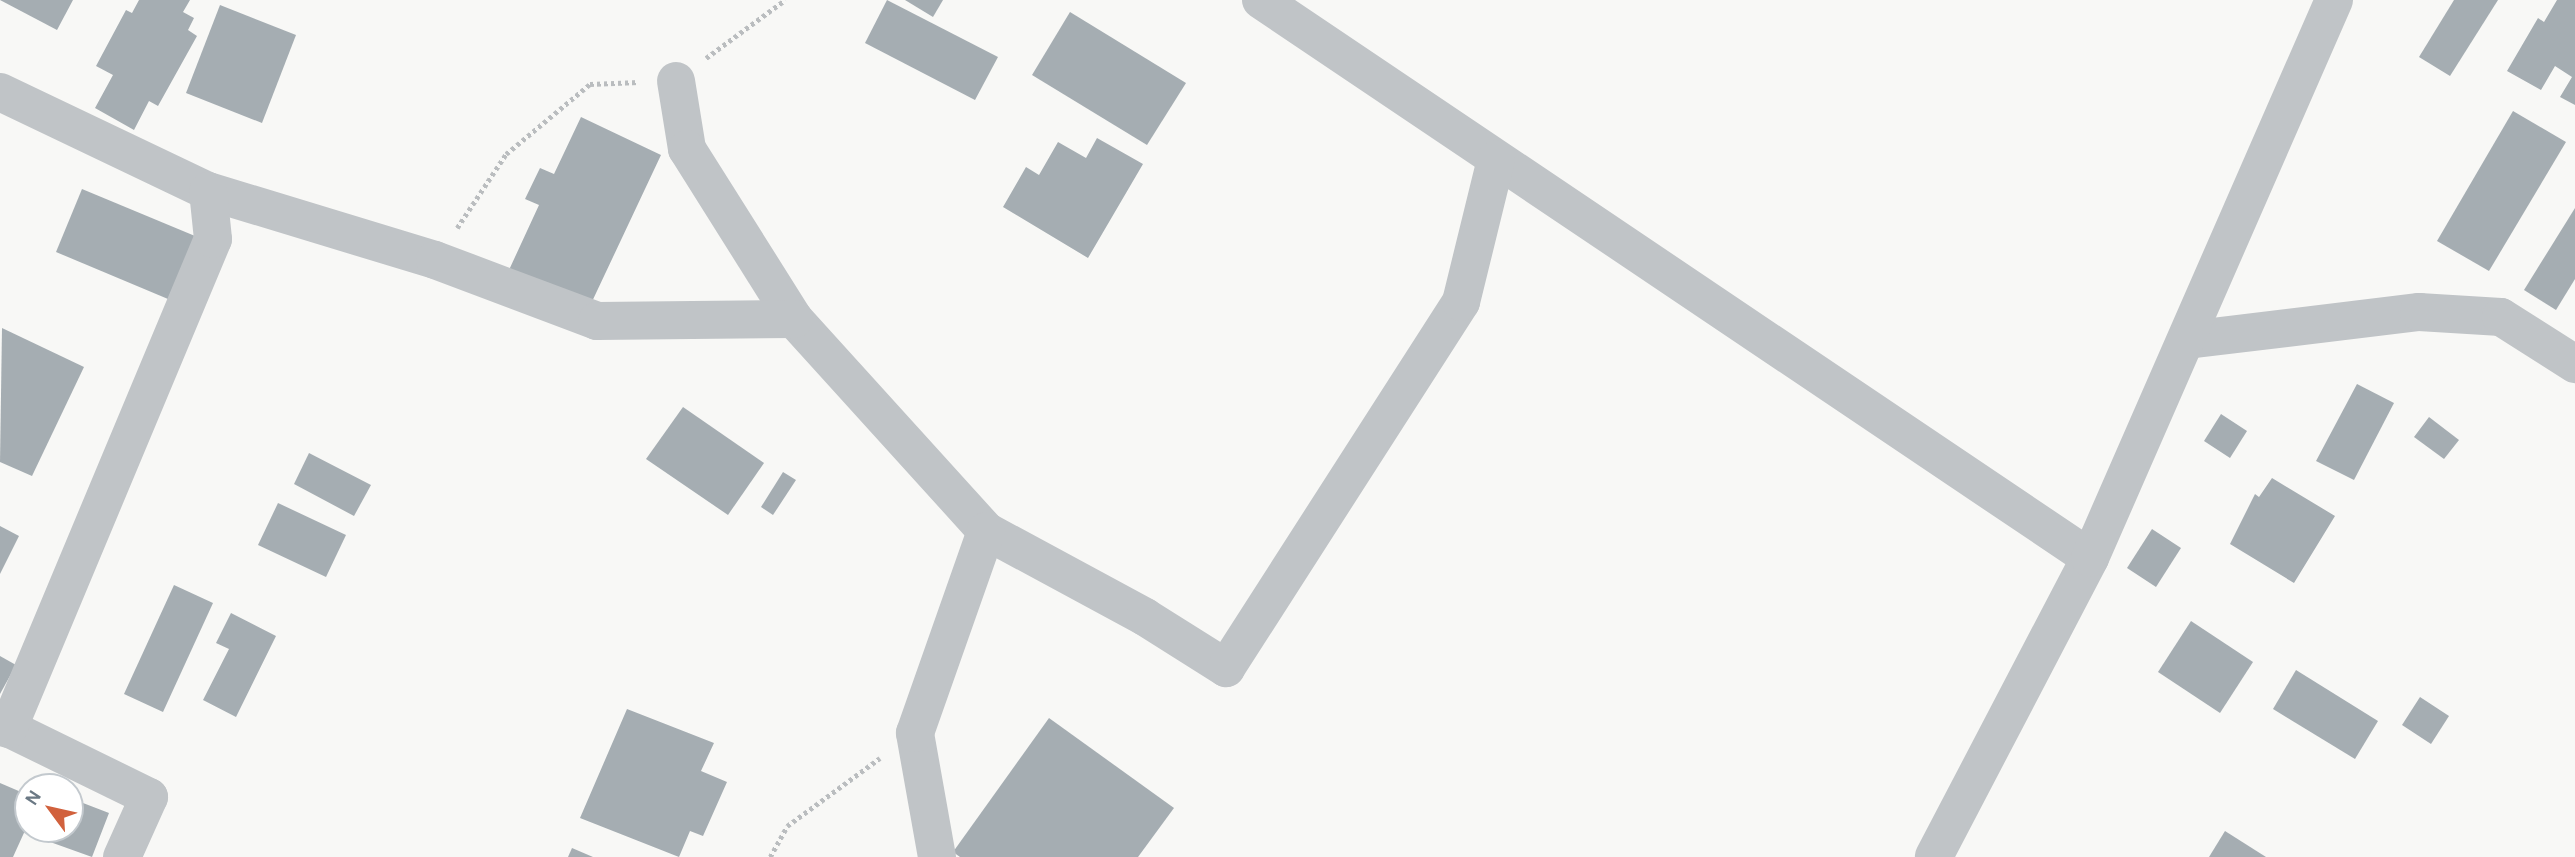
<!DOCTYPE html>
<style>
body{margin:0}
#map{position:relative;width:2575px;height:857px;overflow:hidden;background:#f8f8f6;font-family:Karla,sans-serif}
div>[style]{position:absolute}
[style*='--x']{left:calc(var(--x)*1px);top:calc(var(--y)*1px);width:calc(var(--w)*1px);rotate:calc(var(--a)*1deg)}
.building>*{inset:0;background:#a5adb2}
.path>*{height:4.5px;margin-top:-2.25px;transform-origin:0;background:repeating-linear-gradient(90deg,#babdbf 0 3.5px,transparent 0 7px)}
.minor>*{height:38px;margin:-19px;padding:0 19px;transform-origin:19px;border-radius:19px;background:#c0c4c7}
span{translate:-50% -50%;white-space:nowrap;text-align:center;line-height:1.15;-webkit-text-stroke:7px #fff;paint-order:stroke}
.north{position:absolute;left:14px;top:773px;width:70px;height:70px;box-sizing:border-box;background:#fff;border:2px solid #c3c9ce;border-radius:50%;rotate:303deg;font-size:19px;font-weight:700;line-height:28px;text-align:center;color:#6a7884}
.north::after{content:'';display:block;margin:auto;width:24px;height:32px;background:#d1613d;clip-path:polygon(50% 0,100% 100%,50% 72%,0 100%)}
</style>
<div id="map">
<div class="building">
<div style="clip-path:polygon(0 0,73px 0,57px 30px)"></div>
<div style="clip-path:polygon(139px 0,190px 0,183px 12px,194px 18px,188px 30px,197px 36px,158px 106px,149px 101px,134px 130px,95px 108px,113px 75px,96px 66px,126px 10px,132px 13px)"></div>
<div style="clip-path:polygon(887px 0,998px 57px,975px 100px,865px 43px)"></div>
<div style="clip-path:polygon(905px 0,943px 0,933px 17px)"></div>
<div style="clip-path:polygon(2454px 0,2498px 0,2450px 76px,2419px 57px)"></div>
<div style="clip-path:polygon(2557px 0,2575px 0,2575px 105px,2560px 97px,2572px 77px,2555px 66px,2541px 90px,2507px 71px,2538px 18px,2544px 22px)"></div>
<div style="clip-path:polygon(220px 5px,296px 35px,262px 123px,186px 93px)"></div>
<div style="clip-path:polygon(1070px 12px,1186px 83px,1147px 145px,1032px 75px)"></div>
<div style="clip-path:polygon(2513px 111px,2566px 142px,2489px 271px,2437px 241px)"></div>
<div style="clip-path:polygon(581px 117px,661px 155px,589px 308px,509px 270px,539px 205px,525px 199px,540px 168px,554px 174px)"></div>
<div style="clip-path:polygon(1097px 138px,1143px 164px,1088px 258px,1003px 207px,1026px 167px,1039px 175px,1058px 142px,1086px 158px)"></div>
<div style="clip-path:polygon(82px 189px,195px 236px,168px 299px,56px 252px)"></div>
<div style="clip-path:polygon(2575px 208px,2575px 279px,2556px 310px,2524px 290px)"></div>
<div style="clip-path:polygon(2px 328px,84px 367px,32px 476px,0 462px)"></div>
<div style="clip-path:polygon(2357px 384px,2394px 403px,2354px 480px,2316px 461px)"></div>
<div style="clip-path:polygon(683px 407px,764px 463px,728px 515px,646px 459px)"></div>
<div style="clip-path:polygon(2221px 414px,2247px 431px,2230px 458px,2204px 441px)"></div>
<div style="clip-path:polygon(2429px 417px,2459px 440px,2444px 459px,2414px 437px)"></div>
<div style="clip-path:polygon(309px 453px,371px 485px,354px 516px,294px 484px)"></div>
<div style="clip-path:polygon(783px 472px,796px 480px,773px 515px,761px 507px)"></div>
<div style="clip-path:polygon(2272px 478px,2335px 516px,2294px 583px,2230px 544px,2255px 494px,2259px 497px)"></div>
<div style="clip-path:polygon(278px 503px,346px 535px,326px 577px,258px 545px)"></div>
<div style="clip-path:polygon(0 526px,19px 536px,0 574px)"></div>
<div style="clip-path:polygon(2152px 529px,2181px 548px,2156px 587px,2127px 568px)"></div>
<div style="clip-path:polygon(174px 585px,213px 603px,163px 712px,124px 694px)"></div>
<div style="clip-path:polygon(231px 613px,276px 636px,236px 717px,203px 700px,229px 649px,216px 643px)"></div>
<div style="clip-path:polygon(2191px 621px,2253px 662px,2220px 713px,2158px 672px)"></div>
<div style="clip-path:polygon(0 656px,16px 665px,0 694px)"></div>
<div style="clip-path:polygon(2296px 670px,2378px 721px,2355px 759px,2273px 709px)"></div>
<div style="clip-path:polygon(2420px 697px,2449px 716px,2431px 744px,2402px 725px)"></div>
<div style="clip-path:polygon(627px 709px,714px 743px,701px 771px,727px 782px,703px 836px,690px 831px,679px 857px,580px 818px)"></div>
<div style="clip-path:polygon(1049px 718px,1174px 808px,1138px 857px,960px 857px,953px 852px)"></div>
<div style="clip-path:polygon(0 783px,28px 795px,28px 824px,13px 857px,0 857px)"></div>
<div style="clip-path:polygon(70px 798px,109px 813px,92px 857px,39px 838px,43px 829px,70px 829px)"></div>
<div style="clip-path:polygon(2225px 831px,2266px 857px,2209px 857px)"></div>
<div style="clip-path:polygon(572px 848px,593px 857px,568px 857px)"></div>
</div>
<div class="path">
<div style="--x:706;--y:58;--w:98;--a:-36.3"></div>
<div style="--x:457;--y:228;--w:89;--a:-56.5"></div>
<div style="--x:506;--y:154;--w:109;--a:-39.8"></div>
<div style="--x:590;--y:84;--w:49;--a:-2.3"></div>
<div style="--x:770;--y:857;--w:35;--a:-61"></div>
<div style="--x:787;--y:826;--w:115;--a:-36.2"></div>
</div>
<div class="minor">
<div style="--x:1261;--y:0;--w:999;--a:33.94"></div>
<div style="--x:2090;--y:558;--w:337;--a:117.6"></div>
<div style="--x:676;--y:81;--w:69;--a:80.8"></div>
<div style="--x:687;--y:149;--w:201;--a:57.8"></div>
<div style="--x:794;--y:319;--w:286;--a:47.8"></div>
<div style="--x:986;--y:531;--w:181;--a:28.4"></div>
<div style="--x:1145;--y:617;--w:96;--a:32.2"></div>
<div style="--x:1226;--y:668;--w:435;--a:-57.3"></div>
<div style="--x:1461;--y:302;--w:147;--a:-76.2"></div>
<div style="--x:0;--y:92;--w:230;--a:25.5"></div>
<div style="--x:208;--y:191;--w:237;--a:16.9"></div>
<div style="--x:435;--y:260;--w:173;--a:20.6"></div>
<div style="--x:597;--y:321;--w:197;--a:-0.6"></div>
<div style="--x:2187;--y:340;--w:234;--a:-6.9"></div>
<div style="--x:2419;--y:312;--w:82;--a:3.5"></div>
<div style="--x:2501;--y:317;--w:88;--a:32.4"></div>
<div style="--x:2090;--y:558;--w:609;--a:-66.38"></div>
<div style="--x:0;--y:724;--w:166;--a:26.1"></div>
<div style="--x:149;--y:797;--w:66;--a:114.2"></div>
<div style="--x:8;--y:729;--w:531;--a:-67.3"></div>
<div style="--x:213;--y:239;--w:48;--a:-95.9"></div>
<div style="--x:937;--y:857;--w:126;--a:-100.1"></div>
<div style="--x:915;--y:733;--w:214;--a:-70.6"></div>
</div>
<div class="north">N</div>
</div>
